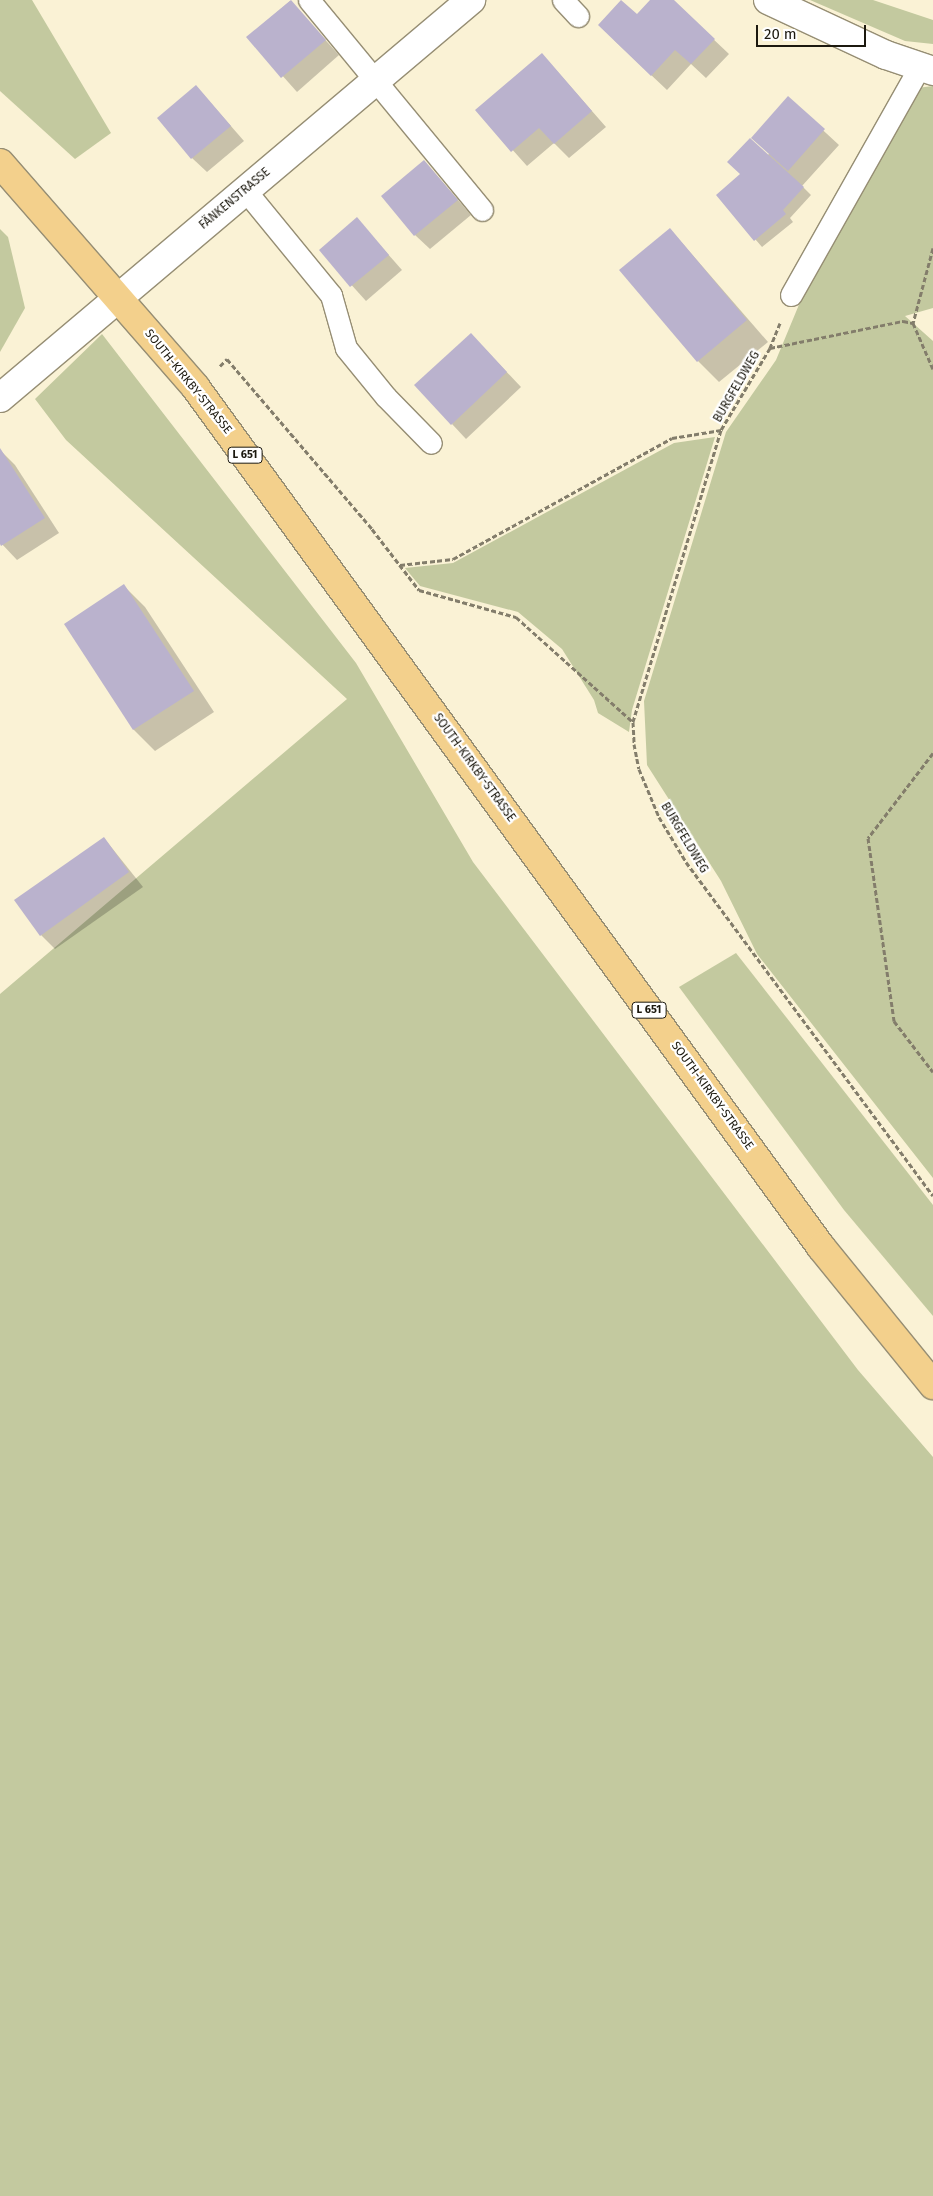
<!DOCTYPE html>
<meta charset="utf-8">
<style>
body{margin:0}
#map{position:relative;width:933px;height:2196px;overflow:hidden;background:#faf2d5;font-family:"Fira Sans",sans-serif}
div>[style]{position:absolute}
[style*='--x']{left:calc(var(--x)*1px);top:calc(var(--y)*1px);width:calc(var(--w)*1px);rotate:calc(var(--a)*1deg)}
.green>*{inset:0;background:#c3c99f}
.shadow>*{inset:0;background:#0003}
.building>*{inset:0;background:#bab2cd}
.path>*{height:3px;margin-top:-1.5px;transform-origin:0;background:repeating-linear-gradient(90deg,#837d6b 0 5px,transparent 0 7.5px)}
.roads{filter:drop-shadow(1px 0 #968e74) drop-shadow(-1px 0 #968e74) drop-shadow(0 1px #968e74) drop-shadow(0 -1px #968e74)}
.lane>*{height:21px;margin:-10.5px;padding:0 10.5px;transform-origin:10.5px;border-radius:10.5px;background:#fff}
.street>*{height:28px;margin:-14px;padding:0 14px;transform-origin:14px;border-radius:14px;background:#fff}
.primary>*{height:28px;margin:-14px;padding:0 14px;transform-origin:14px;border-radius:14px;background:#f3d08c}
span{translate:-50% -50%;white-space:nowrap;text-align:center;line-height:1.15;-webkit-text-stroke:4.5px #fff;paint-order:stroke}
.shield-label span{padding:1px 4px;background:#fff;border:1px solid;border-radius:4px;-webkit-text-stroke-width:0}
.shield-label{font-size:11px;color:#1c190f;font-weight:700}
.street-label{font-size:12px;color:#1c190f}
.scale{position:absolute;left:756px;top:25px;width:110px;height:22px;box-sizing:border-box;border:2px solid #1c190f;border-top:0;padding-left:6px;font-size:15px;line-height:18px;white-space:nowrap;color:#1c190f;-webkit-text-stroke:4px #fff;paint-order:stroke}
</style>
<div id="map">
<div class="green">
<div style="clip-path:polygon(0 0,32px 0,111px 133px,75px 159px,0 91px)"></div>
<div style="clip-path:polygon(810px 0,873px 0,933px 20px,933px 44px,905px 41px)"></div>
<div style="clip-path:polygon(933px 86px,933px 308px,905px 316px,933px 341px,933px 1178px,757px 954px,721px 881px,647px 765px,644px 701px,726px 432px,776px 360px,803px 295px,917px 88px)"></div>
<div style="clip-path:polygon(0 229px,8px 237px,25px 308px,0 352px)"></div>
<div style="clip-path:polygon(102px 334px,356px 663px,473px 862px,858px 1370px,933px 1457px,933px 2196px,0 2196px,0 994px,347px 699px,66px 440px,35px 399px)"></div>
<div style="clip-path:polygon(715px 437px,632px 710px,629px 732px,598px 713px,594px 700px,562px 649px,518px 612px,420px 586px,405px 568px,453px 563px,674px 443px)"></div>
<div style="clip-path:polygon(736px 953px,933px 1205px,933px 1316px,844px 1210px,679px 987px)"></div>
</div>
<div class="shadow">
<div style="clip-path:polygon(652px 0,672px 0,729px 54px,706px 78px,691px 64px,667px 90px,614px 40px)"></div>
<div style="clip-path:polygon(290px 1px,339px 55px,297px 92px,248px 37px)"></div>
<div style="clip-path:polygon(556px 70px,606px 127px,569px 158px,554px 143px,527px 166px,477px 110px)"></div>
<div style="clip-path:polygon(196px 86px,244px 141px,207px 172px,192px 158px)"></div>
<div style="clip-path:polygon(788px 98px,839px 145px,802px 186px,811px 195px,790px 218px,793px 222px,762px 247px,717px 195px,769px 154px)"></div>
<div style="clip-path:polygon(424px 161px,471px 215px,430px 249px,415px 235px)"></div>
<div style="clip-path:polygon(357px 219px,402px 270px,366px 301px,320px 250px)"></div>
<div style="clip-path:polygon(670px 229px,768px 342px,719px 382px,698px 361px)"></div>
<div style="clip-path:polygon(485px 349px,521px 387px,466px 439px,452px 424px)"></div>
<div style="clip-path:polygon(0 450px,15px 465px,59px 533px,17px 560px,0 542px)"></div>
<div style="clip-path:polygon(124px 586px,145px 607px,214px 712px,155px 751px,134px 730px,65px 624px)"></div>
<div style="clip-path:polygon(104px 838px,143px 887px,55px 949px,41px 935px)"></div>
</div>
<div class="building">
<div style="clip-path:polygon(291px 0,326px 40px,281px 78px,246px 37px)"></div>
<div style="clip-path:polygon(621px 0,637px 14px,650px 0,674px 0,715px 39px,691px 64px,675px 50px,651px 76px,598px 25px)"></div>
<div style="clip-path:polygon(542px 53px,592px 111px,554px 144px,539px 128px,511px 152px,475px 110px)"></div>
<div style="clip-path:polygon(196px 85px,231px 126px,191px 159px,157px 118px)"></div>
<div style="clip-path:polygon(788px 96px,825px 129px,788px 171px,751px 138px)"></div>
<div style="clip-path:polygon(750px 138px,804px 187px,783px 210px,786px 214px,754px 241px,716px 195px,740px 174px,727px 162px)"></div>
<div style="clip-path:polygon(424px 160px,458px 200px,414px 236px,381px 196px)"></div>
<div style="clip-path:polygon(357px 217px,389px 255px,350px 287px,319px 250px)"></div>
<div style="clip-path:polygon(670px 228px,747px 320px,697px 362px,619px 270px)"></div>
<div style="clip-path:polygon(471px 333px,507px 372px,451px 425px,414px 385px)"></div>
<div style="clip-path:polygon(0 448px,45px 518px,1px 546px,0 544px)"></div>
<div style="clip-path:polygon(124px 584px,194px 691px,133px 730px,64px 624px)"></div>
<div style="clip-path:polygon(104px 837px,129px 872px,40px 936px,14px 900px)"></div>
</div>
<div class="path">
<div style="--x:933;--y:248;--w:78;--a:104.9"></div>
<div style="--x:913;--y:323;--w:50;--a:66.5"></div>
<div style="--x:780;--y:323;--w:27;--a:112"></div>
<div style="--x:770;--y:348;--w:96;--a:120.9"></div>
<div style="--x:721;--y:430;--w:305;--a:106.8"></div>
<div style="--x:633;--y:722;--w:22;--a:87"></div>
<div style="--x:634;--y:744;--w:25;--a:79"></div>
<div style="--x:639;--y:769;--w:52;--a:67.4"></div>
<div style="--x:659;--y:817;--w:52;--a:59"></div>
<div style="--x:686;--y:862;--w:415;--a:53.5"></div>
<div style="--x:770;--y:348;--w:136;--a:-11.5"></div>
<div style="--x:903;--y:321;--w:10;--a:11"></div>
<div style="--x:220;--y:366;--w:10;--a:-45"></div>
<div style="--x:227;--y:359;--w:223;--a:49.5"></div>
<div style="--x:372;--y:529;--w:77;--a:52.4"></div>
<div style="--x:419;--y:590;--w:101;--a:15.6"></div>
<div style="--x:516;--y:617;--w:157;--a:41.9"></div>
<div style="--x:400;--y:565;--w:53;--a:-6.5"></div>
<div style="--x:453;--y:559;--w:250;--a:-28.9"></div>
<div style="--x:672;--y:438;--w:50;--a:-9.3"></div>
<div style="--x:933;--y:753;--w:107;--a:127.4"></div>
<div style="--x:868;--y:838;--w:185;--a:81.9"></div>
<div style="--x:894;--y:1021;--w:64;--a:52.6"></div>
</div>
<div class="roads">
<div class="lane">
<div style="--x:309;--y:0;--w:272;--a:50.5"></div>
<div style="--x:563;--y:0;--w:22;--a:47"></div>
<div style="--x:245;--y:190;--w:136;--a:50.7"></div>
<div style="--x:331;--y:295;--w:55;--a:74.2"></div>
<div style="--x:346;--y:348;--w:63;--a:50.8"></div>
<div style="--x:386;--y:397;--w:64;--a:45.6"></div>
<div style="--x:791;--y:295;--w:261;--a:-60.6"></div>
</div>
<div class="street">
<div style="--x:768;--y:0;--w:130;--a:25"></div>
<div style="--x:886;--y:55;--w:50;--a:18.8"></div>
<div style="--x:0;--y:398;--w:617;--a:-40.2"></div>
</div>
<div class="primary">
<div style="--x:0;--y:163;--w:298;--a:48.9"></div>
<div style="--x:196;--y:388;--w:1062;--a:53.96"></div>
<div style="--x:821;--y:1247;--w:178;--a:50.9"></div>
</div>
</div>
<div class="shield-label">
<span style="left:245px;top:455px">L 651</span>
<span style="left:649px;top:1010px">L 651</span>
</div>
<div class="street-label">
<span style="left:235px;top:199px;rotate:-40deg">FÄNKENSTRASSE</span>
<span style="left:188px;top:382px;rotate:51deg">SOUTH-KIRKBY-STRASSE</span>
<span style="left:737px;top:387px;rotate:-60deg">BURGFELDWEG</span>
<span style="left:474px;top:768px;rotate:54deg">SOUTH-KIRKBY-STRASSE</span>
<span style="left:684px;top:838px;rotate:59deg">BURGFELDWEG</span>
<span style="left:712px;top:1096px;rotate:54deg">SOUTH-KIRKBY-STRASSE</span>
</div>
<div class="scale">20 m</div>
</div>
